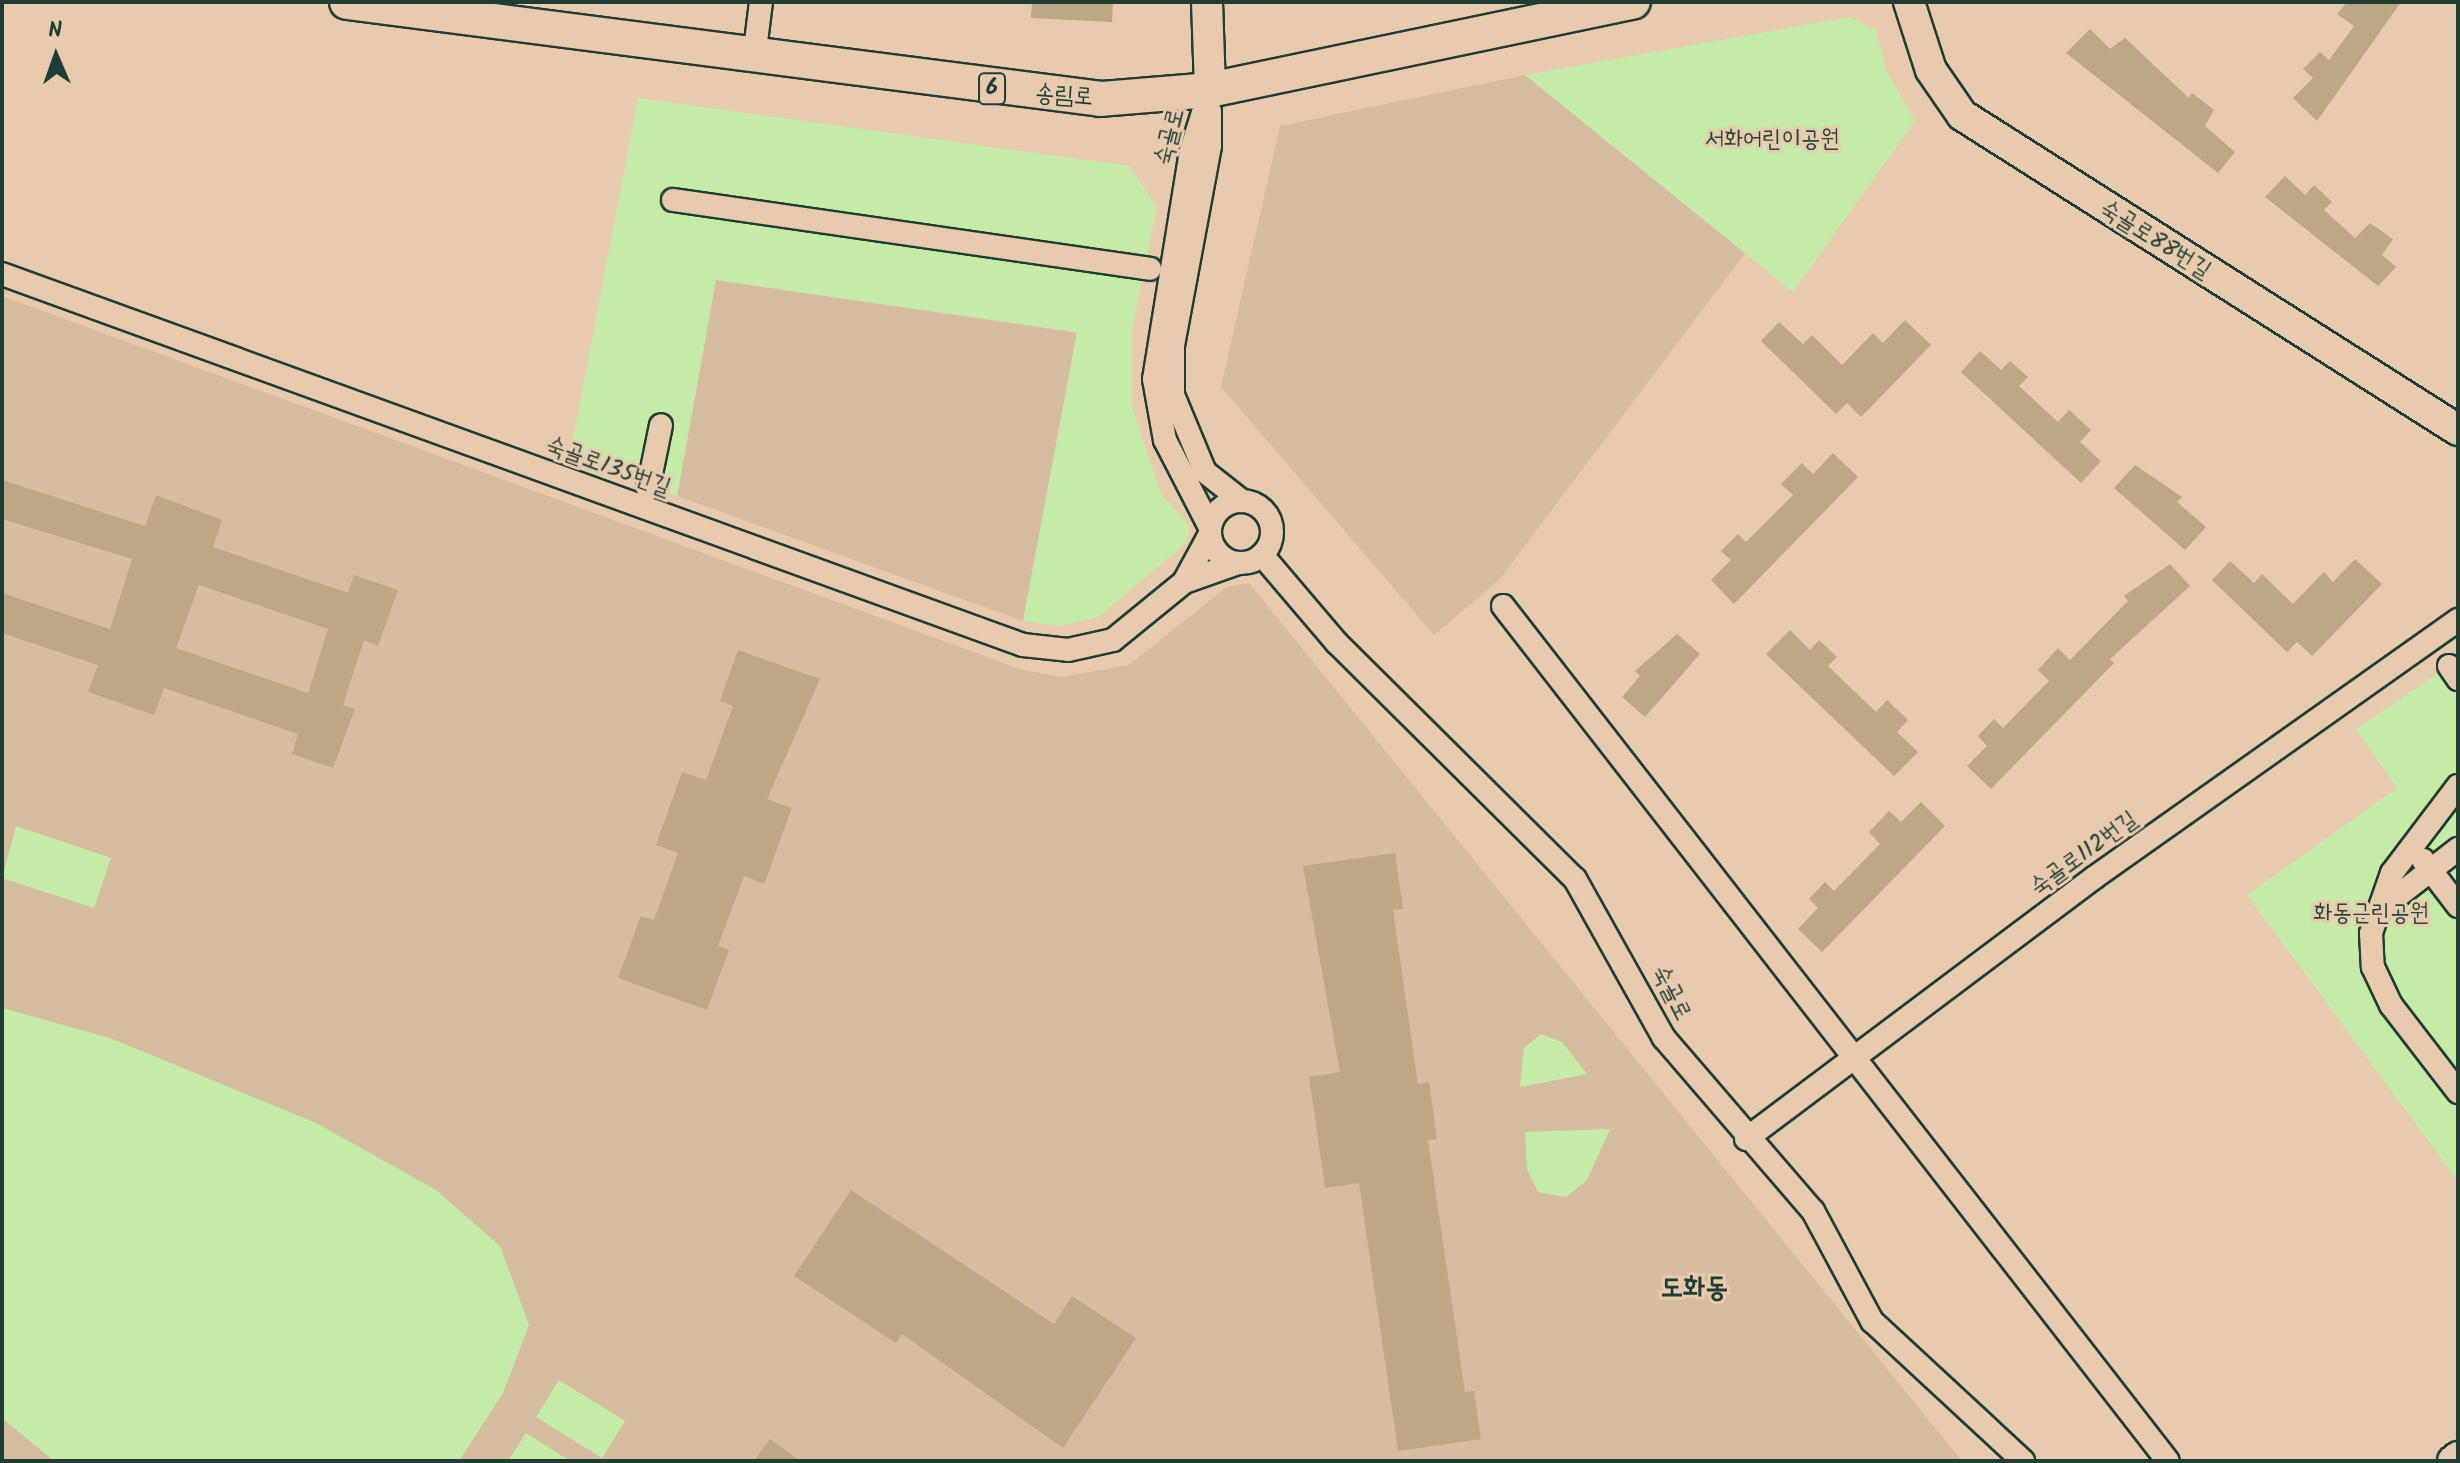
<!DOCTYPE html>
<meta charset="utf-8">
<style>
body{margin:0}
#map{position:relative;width:2460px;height:1463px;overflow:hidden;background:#e8caae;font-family:Kalam,"Poor Story",sans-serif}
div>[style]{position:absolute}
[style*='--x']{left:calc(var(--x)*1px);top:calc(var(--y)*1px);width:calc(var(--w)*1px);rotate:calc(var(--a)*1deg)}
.built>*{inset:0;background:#d7bda0}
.green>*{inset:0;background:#c5eca7}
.building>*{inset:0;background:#bda785}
.roads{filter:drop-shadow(2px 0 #1f3d34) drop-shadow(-2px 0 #1f3d34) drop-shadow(0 2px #1f3d34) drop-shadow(0 -2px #1f3d34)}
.street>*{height:22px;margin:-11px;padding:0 11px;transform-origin:11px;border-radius:11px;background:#e8caae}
.street>.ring{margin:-11px;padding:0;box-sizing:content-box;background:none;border:22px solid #e8caae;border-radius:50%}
.secondary>*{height:30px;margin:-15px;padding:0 15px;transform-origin:15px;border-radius:15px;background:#e8caae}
.primary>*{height:34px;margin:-17px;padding:0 17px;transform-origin:17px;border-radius:17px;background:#e8caae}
span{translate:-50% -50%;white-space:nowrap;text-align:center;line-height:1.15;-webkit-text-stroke:6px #e8caae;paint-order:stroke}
.shield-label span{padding:2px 6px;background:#e8caae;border:2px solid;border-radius:6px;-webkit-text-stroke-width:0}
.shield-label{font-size:22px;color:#1f3d34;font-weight:700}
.street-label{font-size:24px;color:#1f3d34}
.park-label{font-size:24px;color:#27463a}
.quarter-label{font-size:28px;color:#1f3d34;font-weight:700}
.frame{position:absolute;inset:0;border:4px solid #1f3d34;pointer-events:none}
.north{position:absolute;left:16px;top:16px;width:80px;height:80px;-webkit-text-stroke:6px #e8caae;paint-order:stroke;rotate:358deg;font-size:22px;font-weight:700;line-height:32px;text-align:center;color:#1f3d34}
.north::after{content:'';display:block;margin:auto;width:28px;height:36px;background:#1f3d34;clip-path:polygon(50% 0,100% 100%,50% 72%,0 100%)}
</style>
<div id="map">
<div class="built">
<div style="clip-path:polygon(1525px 75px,1745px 253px,1499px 580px,1434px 635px,1221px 387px,1280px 126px)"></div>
<div style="clip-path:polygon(716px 280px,1077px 333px,1023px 621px,677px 496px)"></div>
<div style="clip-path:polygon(2px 296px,1023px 670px,1061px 677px,1129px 665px,1227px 587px,1249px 583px,1962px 1461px,2px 1461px)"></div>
</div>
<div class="green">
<div style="clip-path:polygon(1850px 17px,1876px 30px,1886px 70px,1915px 121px,1793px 292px,1525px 75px)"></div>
<div style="clip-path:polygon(638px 98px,1129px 166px,1157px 207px,1132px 330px,1132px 406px,1160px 492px,1189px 526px,1187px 542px,1098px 617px,1060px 626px,1023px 621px,1077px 332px,716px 280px,677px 496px,570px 455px)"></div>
<div style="clip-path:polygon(2458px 660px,2458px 1181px,2247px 895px,2397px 788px,2356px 729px)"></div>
<div style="clip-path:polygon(16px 826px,111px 858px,94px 908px,2px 878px)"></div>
<div style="clip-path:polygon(2px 1008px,110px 1038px,316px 1123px,436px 1190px,500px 1246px,529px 1325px,503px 1393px,459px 1461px,54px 1461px,2px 1418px)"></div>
<div style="clip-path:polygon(1541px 1034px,1562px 1042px,1587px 1074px,1520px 1087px,1524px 1048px)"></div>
<div style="clip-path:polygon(1610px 1129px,1587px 1180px,1566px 1197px,1538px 1192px,1527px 1169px,1525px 1132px)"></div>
<div style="clip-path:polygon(559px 1380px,625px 1421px,602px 1458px,536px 1417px)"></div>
<div style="clip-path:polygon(526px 1433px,570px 1461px,508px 1461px)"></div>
</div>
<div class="building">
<div style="clip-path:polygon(1032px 2px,1113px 2px,1112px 22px,1031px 18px)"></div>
<div style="clip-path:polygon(2347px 2px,2401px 2px,2317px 121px,2293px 98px,2313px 78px,2303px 69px,2320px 52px,2329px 60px,2354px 26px,2337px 14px)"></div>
<div style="clip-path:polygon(2090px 29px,2110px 49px,2125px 38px,2189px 98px,2192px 93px,2214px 110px,2205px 126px,2235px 152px,2218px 173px,2066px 53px)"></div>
<div style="clip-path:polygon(2285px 176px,2305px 195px,2314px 185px,2332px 202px,2324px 210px,2355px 238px,2370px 223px,2393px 239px,2382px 255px,2396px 267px,2378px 286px,2265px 197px)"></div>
<div style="clip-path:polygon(1905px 320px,1931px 345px,1861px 417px,1847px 403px,1836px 414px,1761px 341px,1779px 322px,1803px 344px,1812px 335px,1842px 365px,1873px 333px,1883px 343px)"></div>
<div style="clip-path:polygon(1980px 351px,2001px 370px,2010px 361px,2028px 377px,2019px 386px,2058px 422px,2069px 410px,2091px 430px,2080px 442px,2101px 461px,2081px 483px,1961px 372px)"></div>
<div style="clip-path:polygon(1833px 453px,1858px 477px,1734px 604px,1711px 580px,1731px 560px,1721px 551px,1738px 534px,1746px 542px,1793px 495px,1781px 484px,1802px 463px,1813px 474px)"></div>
<div style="clip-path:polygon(2135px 465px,2182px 497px,2177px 502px,2206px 527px,2185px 550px,2114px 488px)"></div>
<div style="clip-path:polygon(evenodd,2px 480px,145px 526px,156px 495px,222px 520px,213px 547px,348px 593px,354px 575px,398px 590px,378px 646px,364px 640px,343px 705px,355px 709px,333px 768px,292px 754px,298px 734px,164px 688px,154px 715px,88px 692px,98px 665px,2px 633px,2px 593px,110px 629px,132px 559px,2px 519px,2px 480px,199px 585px,328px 629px,308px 693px,176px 648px,199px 585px)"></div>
<div style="clip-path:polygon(2355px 559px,2382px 584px,2312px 656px,2297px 642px,2287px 652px,2212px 580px,2230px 561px,2254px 583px,2262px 574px,2293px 604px,2324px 572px,2333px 582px)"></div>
<div style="clip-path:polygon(2170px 564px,2190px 586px,2110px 659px,2114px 663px,1991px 789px,1967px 766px,1987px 746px,1978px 736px,1994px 719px,2003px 728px,2049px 681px,2038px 670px,2058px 648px,2070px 660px,2128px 601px,2124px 596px)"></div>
<div style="clip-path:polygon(1790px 630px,1810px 650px,1819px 640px,1837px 657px,1828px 666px,1876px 712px,1887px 700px,1908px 720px,1897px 732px,1918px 752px,1894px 776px,1766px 654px)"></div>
<div style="clip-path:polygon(1677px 634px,1700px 654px,1645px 717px,1622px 697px,1640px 676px,1635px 671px)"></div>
<div style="clip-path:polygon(738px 650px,820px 679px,767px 799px,792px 808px,764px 884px,744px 876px,718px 946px,729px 950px,707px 1010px,618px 978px,641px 916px,654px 920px,678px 853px,656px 845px,682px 772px,706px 780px,733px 706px,720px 701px)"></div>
<div style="clip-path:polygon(1921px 802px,1945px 826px,1822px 952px,1798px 929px,1818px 908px,1809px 899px,1825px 882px,1834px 891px,1880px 844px,1869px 832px,1889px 811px,1901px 822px)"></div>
<div style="clip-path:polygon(1395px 853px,1403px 909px,1393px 910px,1418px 1084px,1429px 1082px,1437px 1139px,1428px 1140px,1465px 1392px,1474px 1391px,1481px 1439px,1398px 1451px,1359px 1183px,1325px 1188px,1309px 1077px,1340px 1072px,1303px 866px)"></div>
<div style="clip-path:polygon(851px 1190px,1054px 1324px,1072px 1296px,1136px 1338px,1063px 1448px,902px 1334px,896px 1343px,794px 1276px)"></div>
<div style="clip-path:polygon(770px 1439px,800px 1461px,754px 1461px)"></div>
</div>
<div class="roads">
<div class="street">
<div style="--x:754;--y:58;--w:56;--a:-82.9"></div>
<div style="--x:1210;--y:90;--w:64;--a:107.3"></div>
<div style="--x:1191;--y:151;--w:231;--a:99.2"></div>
<div style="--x:1154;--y:379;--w:62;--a:79.8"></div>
<div style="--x:1165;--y:440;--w:98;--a:62.7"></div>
<div style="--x:1210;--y:111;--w:35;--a:90"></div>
<div style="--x:1210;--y:146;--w:202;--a:100.5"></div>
<div style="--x:1173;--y:345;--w:50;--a:90"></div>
<div style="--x:1173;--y:395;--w:83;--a:67.4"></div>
<div style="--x:1205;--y:472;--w:47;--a:38.1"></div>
<div style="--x:673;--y:200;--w:482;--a:8.2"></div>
<div style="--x:2;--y:274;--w:1086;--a:19.97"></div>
<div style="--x:1023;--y:645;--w:45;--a:6.3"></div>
<div style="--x:1068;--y:650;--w:46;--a:-12.5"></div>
<div style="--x:1113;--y:640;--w:92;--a:-39.2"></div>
<div style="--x:1184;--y:582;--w:57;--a:-19.4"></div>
<div style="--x:648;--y:489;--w:65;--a:-78.5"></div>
<div class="ring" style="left:1210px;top:501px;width:40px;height:40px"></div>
<div style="--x:1262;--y:555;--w:116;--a:49.6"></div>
<div style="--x:1337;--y:643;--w:335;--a:44.8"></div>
<div style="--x:1575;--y:879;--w:182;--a:60.8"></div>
<div style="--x:1664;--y:1038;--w:228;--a:49.3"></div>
<div style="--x:1813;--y:1211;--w:125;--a:61.8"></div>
<div style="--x:1872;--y:1321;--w:206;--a:42.8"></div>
<div style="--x:1184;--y:582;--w:52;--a:-61.5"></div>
<div style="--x:1503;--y:606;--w:1083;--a:52.13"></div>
<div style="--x:2449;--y:666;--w:16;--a:55"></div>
<div style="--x:2458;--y:786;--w:109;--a:127.2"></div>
<div style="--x:2392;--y:873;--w:64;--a:109.3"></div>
<div style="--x:2371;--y:933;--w:34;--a:87"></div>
<div style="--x:2373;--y:967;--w:42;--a:64.7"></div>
<div style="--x:2391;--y:1005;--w:110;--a:52.4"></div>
<div style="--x:2423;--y:860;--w:58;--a:52.7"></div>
<div style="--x:2377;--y:912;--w:103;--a:-37.9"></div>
<div style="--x:1746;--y:1139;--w:436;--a:-36.9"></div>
<div style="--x:2095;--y:877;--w:445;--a:-35.3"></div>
</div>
<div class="secondary">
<div style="--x:1207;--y:2;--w:88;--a:88"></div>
<div style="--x:1909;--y:2;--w:71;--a:72.1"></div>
<div style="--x:1931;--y:70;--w:55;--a:55.4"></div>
<div style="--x:1962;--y:115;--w:588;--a:32.42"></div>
<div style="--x:2453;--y:1461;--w:6;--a:-39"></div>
</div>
<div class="primary">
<div style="--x:347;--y:2;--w:760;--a:7.33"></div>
<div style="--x:1101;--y:99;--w:109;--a:-4.7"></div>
<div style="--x:1210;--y:90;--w:432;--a:-11.8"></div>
</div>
</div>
<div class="shield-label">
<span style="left:992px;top:89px">6</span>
</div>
<div class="street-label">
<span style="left:1064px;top:96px;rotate:4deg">송림로</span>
<span style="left:1170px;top:137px;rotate:-76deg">숙골로</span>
<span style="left:2155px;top:240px;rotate:32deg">숙골로88번길</span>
<span style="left:608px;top:467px;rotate:20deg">숙골로135번길</span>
<span style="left:2084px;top:854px;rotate:-36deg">숙골로112번길</span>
<span style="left:1671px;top:993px;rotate:63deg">숙골로</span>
</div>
<div class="park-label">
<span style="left:1772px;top:140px">서화어린이공원</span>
<span style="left:2371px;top:914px">화동근린공원</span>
</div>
<div class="quarter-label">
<span style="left:1694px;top:1289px">도화동</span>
</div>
<div class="frame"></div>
<div class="north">N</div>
</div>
